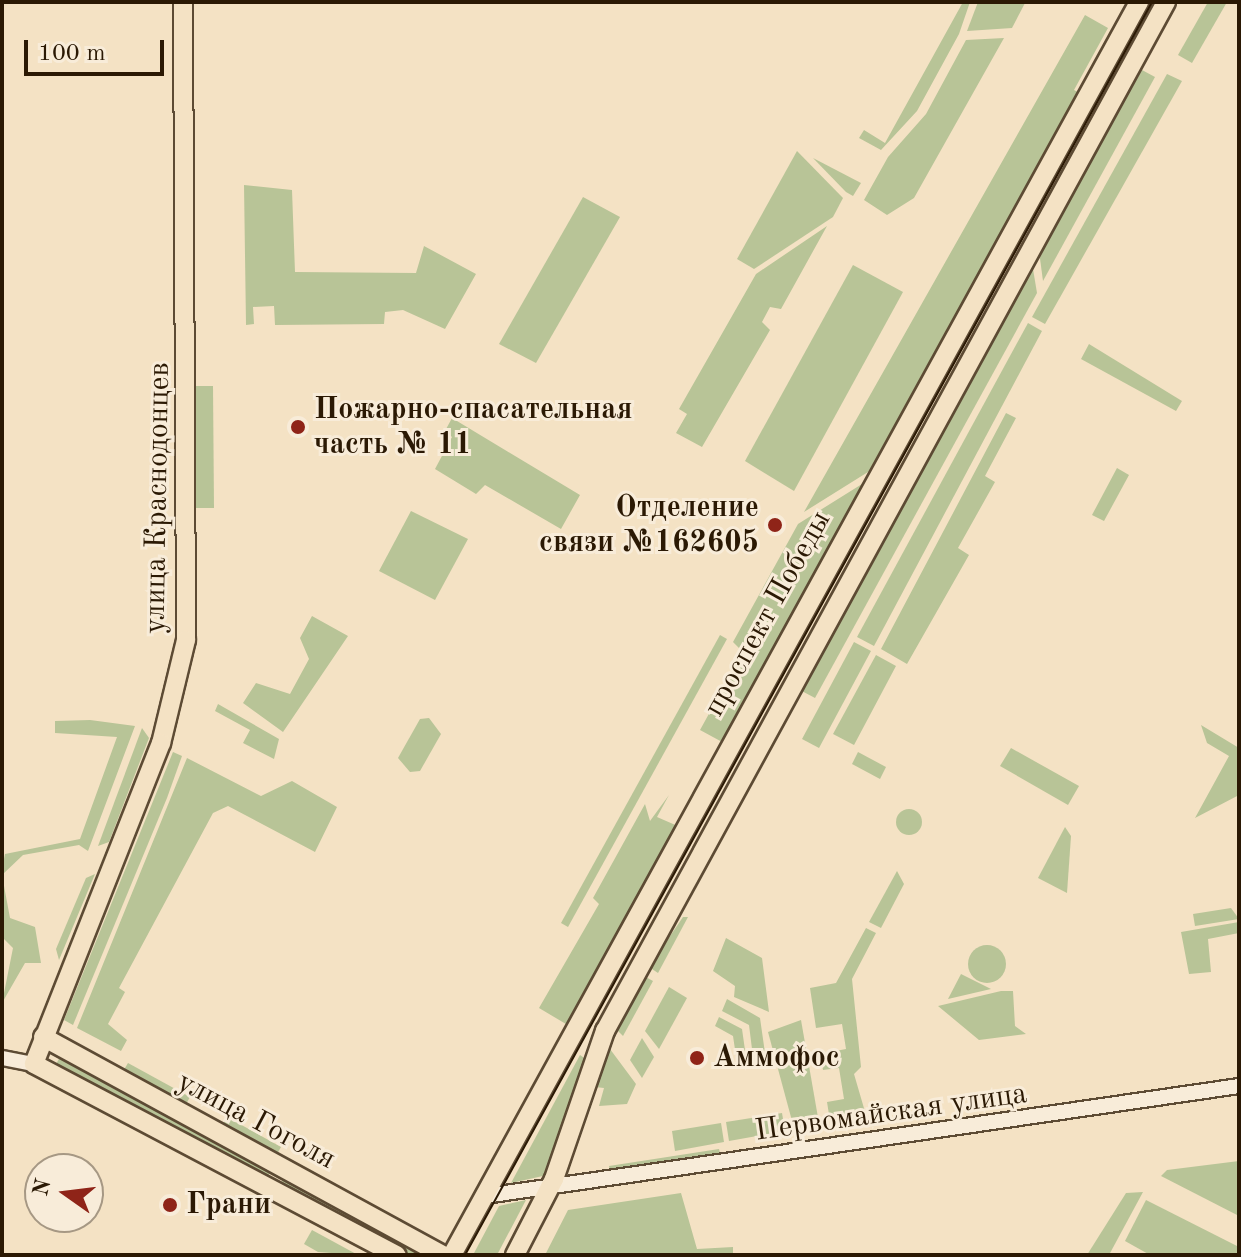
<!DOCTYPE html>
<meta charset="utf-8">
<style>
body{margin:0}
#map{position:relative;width:1241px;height:1257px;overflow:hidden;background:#f4e2c4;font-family:"Old Standard TT",serif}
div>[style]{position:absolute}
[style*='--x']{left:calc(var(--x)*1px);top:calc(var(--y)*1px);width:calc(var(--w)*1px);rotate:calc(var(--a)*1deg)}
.green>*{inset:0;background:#b8c497}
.round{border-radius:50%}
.roads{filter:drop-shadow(2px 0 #5d4b34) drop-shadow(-2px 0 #5d4b34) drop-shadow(0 2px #5d4b34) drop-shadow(0 -2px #5d4b34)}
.minor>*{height:14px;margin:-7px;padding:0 7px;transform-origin:7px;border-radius:7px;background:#f8ecd9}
.major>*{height:18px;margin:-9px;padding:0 9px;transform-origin:9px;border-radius:9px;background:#f4e2c4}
.tram>*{height:2px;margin:-1px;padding:0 1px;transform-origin:1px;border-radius:1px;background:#2b1904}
.dots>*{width:22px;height:22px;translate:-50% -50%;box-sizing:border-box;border:4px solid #f8ecd9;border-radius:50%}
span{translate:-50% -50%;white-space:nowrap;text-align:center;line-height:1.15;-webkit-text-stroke:6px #f8ecd9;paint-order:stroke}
.poi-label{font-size:30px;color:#2b1904;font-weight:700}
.left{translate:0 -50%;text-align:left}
.right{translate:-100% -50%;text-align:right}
.street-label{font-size:30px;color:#2b1904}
.frame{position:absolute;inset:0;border:4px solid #2b1904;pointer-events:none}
.north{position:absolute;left:24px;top:1153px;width:80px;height:80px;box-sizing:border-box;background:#f8ecd9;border:2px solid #a69884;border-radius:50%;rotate:284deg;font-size:22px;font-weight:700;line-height:32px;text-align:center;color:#2b1904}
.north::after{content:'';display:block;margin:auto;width:28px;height:36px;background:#8f2418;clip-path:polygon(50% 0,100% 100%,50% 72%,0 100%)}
.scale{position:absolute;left:24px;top:40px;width:140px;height:36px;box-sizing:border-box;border:4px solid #2b1904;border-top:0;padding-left:10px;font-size:24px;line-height:28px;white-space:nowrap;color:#2b1904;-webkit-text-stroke:6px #f8ecd9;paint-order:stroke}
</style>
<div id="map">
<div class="green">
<div style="clip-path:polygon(963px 2px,970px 2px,959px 34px,917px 111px,881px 150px,859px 138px,864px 130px,885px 143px)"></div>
<div style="clip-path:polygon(978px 2px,1023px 2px,1025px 3px,1012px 28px,967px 31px)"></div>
<div style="clip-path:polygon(1208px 2px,1227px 2px,1192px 63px,1178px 55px)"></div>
<div style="clip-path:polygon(1085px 15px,1108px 28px,1074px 90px,1081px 94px,876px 467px,804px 512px)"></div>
<div style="clip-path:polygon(1004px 38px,914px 198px,887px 215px,864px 200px,888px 157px,926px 114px,966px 40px)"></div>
<div style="clip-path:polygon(1142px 70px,1155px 77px,1043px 281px,1039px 251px)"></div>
<div style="clip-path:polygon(1167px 74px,1182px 81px,1045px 324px,1032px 317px)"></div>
<div style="clip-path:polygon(797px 151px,843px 198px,833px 217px,754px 269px,737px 259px)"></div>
<div style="clip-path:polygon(813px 158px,861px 183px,853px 196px,846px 192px)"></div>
<div style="clip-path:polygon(244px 185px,292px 190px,295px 272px,416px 273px,424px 246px,476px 274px,445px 329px,403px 310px,385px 312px,384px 324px,275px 325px,274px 306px,253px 307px,254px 324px,246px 325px)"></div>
<div style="clip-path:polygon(583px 197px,620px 217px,536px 363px,499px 344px)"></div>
<div style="clip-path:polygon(827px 226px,781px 309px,770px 307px,762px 322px,770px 330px,702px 447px,676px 433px,687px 414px,679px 409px,756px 274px)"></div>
<div style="clip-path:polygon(1032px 263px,1037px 293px,815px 698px,798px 689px)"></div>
<div style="clip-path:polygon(853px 265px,903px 292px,794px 491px,745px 461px)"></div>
<div style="clip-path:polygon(1028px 323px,1042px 331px,874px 646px,857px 637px)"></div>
<div style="clip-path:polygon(1089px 344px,1182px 401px,1176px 411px,1081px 359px)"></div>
<div style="clip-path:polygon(191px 386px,213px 386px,214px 508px,193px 508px)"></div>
<div style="clip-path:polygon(1006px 413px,1016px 418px,985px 476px,995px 482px,958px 548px,969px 555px,907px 664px,881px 649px)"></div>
<div style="clip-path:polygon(452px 418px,580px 495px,561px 529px,485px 485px,476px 494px,435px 469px,452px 437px,445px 431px)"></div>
<div style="clip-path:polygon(1117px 468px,1129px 475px,1104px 521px,1092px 515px)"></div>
<div style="clip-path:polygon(870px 479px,724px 743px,700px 730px,743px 652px,733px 642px,798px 524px)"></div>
<div style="clip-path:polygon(411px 511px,468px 539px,435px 600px,379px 571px)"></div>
<div style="clip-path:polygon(312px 616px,348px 636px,283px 732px,243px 703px,256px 683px,290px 694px,309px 659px,300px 638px)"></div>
<div style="clip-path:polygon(720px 635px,727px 639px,568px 927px,561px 923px)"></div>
<div style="clip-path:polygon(854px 642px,871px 651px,819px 748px,802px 739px)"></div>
<div style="clip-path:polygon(876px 655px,896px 666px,854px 745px,833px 734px)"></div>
<div style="clip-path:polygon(218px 704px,279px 739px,274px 759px,243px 743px,250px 730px,215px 711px)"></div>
<div style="clip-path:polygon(429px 718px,441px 734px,420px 771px,410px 772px,398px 758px,420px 719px)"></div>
<div style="clip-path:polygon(90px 720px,135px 726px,88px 851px,79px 845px,23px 855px,2px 875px,10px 918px,35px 927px,41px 963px,25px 963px,2px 1003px,13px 948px,2px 937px,2px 869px,5px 854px,80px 839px,117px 737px,55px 733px,55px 721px)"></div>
<div style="clip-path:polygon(1201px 725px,1239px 748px,1239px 795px,1195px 818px,1229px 756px,1207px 743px)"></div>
<div style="clip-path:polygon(142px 728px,149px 738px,109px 842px,98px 846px)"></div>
<div style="clip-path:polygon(1011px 748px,1079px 786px,1068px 805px,1000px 766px)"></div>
<div style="clip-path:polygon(173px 752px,182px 756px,167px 798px,73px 1025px,64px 1020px)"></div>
<div style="clip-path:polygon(858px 752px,886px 767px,880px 779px,852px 764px)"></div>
<div style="clip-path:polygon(187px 758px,261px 796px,292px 781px,337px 807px,315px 852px,228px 806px,213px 813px,119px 988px,125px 992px,108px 1024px,127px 1040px,121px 1051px,77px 1028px)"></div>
<div style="clip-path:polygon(669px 795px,657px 817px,680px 827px,571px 1027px,539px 1008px,599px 904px,593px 898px,645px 804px,650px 821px)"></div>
<div class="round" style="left:896px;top:809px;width:26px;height:26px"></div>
<div style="clip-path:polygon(1065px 827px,1071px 836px,1067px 893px,1038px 878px)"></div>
<div style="clip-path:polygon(897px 871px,904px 884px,881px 928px,869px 922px)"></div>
<div style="clip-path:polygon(95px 874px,59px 960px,56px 949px,86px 878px)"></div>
<div style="clip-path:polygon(1231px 908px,1239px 919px,1195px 926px,1193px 914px)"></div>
<div style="clip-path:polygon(683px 917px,688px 917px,658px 973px,649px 967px)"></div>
<div style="clip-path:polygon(1239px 922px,1239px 933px,1208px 939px,1211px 972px,1189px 974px,1181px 932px)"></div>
<div style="clip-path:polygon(866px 928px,876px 933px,852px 979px,861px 1067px,854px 1074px,868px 1122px,831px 1127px,827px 1102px,844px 1099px,839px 1068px,823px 1070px,820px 1054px,846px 1049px,842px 1024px,816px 1028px,810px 988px,836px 983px)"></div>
<div style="clip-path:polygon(726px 938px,762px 958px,769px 1012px,734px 997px,735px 986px,713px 971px)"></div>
<div class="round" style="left:968px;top:945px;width:38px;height:38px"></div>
<div style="clip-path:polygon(961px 974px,991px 989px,948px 999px)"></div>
<div style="clip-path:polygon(644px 976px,653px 981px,623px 1036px,616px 1029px)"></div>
<div style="clip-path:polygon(669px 987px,687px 998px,659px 1049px,645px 1031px)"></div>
<div style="clip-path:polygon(1001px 991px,1013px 991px,1015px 1026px,1026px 1034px,979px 1040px,938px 1006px)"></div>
<div style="clip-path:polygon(727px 999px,760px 1018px,767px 1067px,754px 1065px,749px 1025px,722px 1011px)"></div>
<div style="clip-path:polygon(719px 1017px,742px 1029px,747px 1064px,737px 1063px,733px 1036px,715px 1026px)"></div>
<div style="clip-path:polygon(801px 1020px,820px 1129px,795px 1132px,768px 1032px)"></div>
<div style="clip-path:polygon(642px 1038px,654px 1057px,642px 1078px,630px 1060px)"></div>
<div style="clip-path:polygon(607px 1045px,636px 1084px,627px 1104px,599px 1106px,604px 1088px,595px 1087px)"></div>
<div style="clip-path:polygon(580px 1055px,587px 1060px,552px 1174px,511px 1183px)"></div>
<div style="clip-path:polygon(60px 1057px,271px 1171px,266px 1180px,55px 1066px)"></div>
<div style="clip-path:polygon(128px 1063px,190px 1097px,185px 1106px,122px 1073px)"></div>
<div style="clip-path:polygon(782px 1113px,785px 1131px,729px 1141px,726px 1122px)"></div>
<div style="clip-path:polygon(227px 1117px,281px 1147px,276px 1156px,222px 1126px)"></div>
<div style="clip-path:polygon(721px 1123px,724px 1142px,675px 1151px,672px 1131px)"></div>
<div style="clip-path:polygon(719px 1149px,720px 1153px,610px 1170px,609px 1166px)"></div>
<div style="clip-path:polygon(1239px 1161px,1239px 1216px,1161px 1176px,1167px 1170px)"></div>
<div style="clip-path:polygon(285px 1177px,426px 1255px,410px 1255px,279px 1186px)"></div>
<div style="clip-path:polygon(1143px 1192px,1109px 1255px,1087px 1255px,1126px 1193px)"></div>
<div style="clip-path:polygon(681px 1193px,697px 1249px,733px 1247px,733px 1255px,545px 1255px,568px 1210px)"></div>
<div style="clip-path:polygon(526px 1200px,497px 1255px,473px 1255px,499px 1206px)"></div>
<div style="clip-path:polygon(1146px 1200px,1239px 1247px,1239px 1255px,1150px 1255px,1125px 1241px)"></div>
<div style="clip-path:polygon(312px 1230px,358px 1255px,318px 1252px,304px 1244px)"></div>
</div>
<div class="roads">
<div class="minor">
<div style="--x:2;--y:1058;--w:33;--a:11"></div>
<div style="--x:485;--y:1196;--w:762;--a:-8.3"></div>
</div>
<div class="major">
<div style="--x:183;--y:2;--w:638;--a:89.73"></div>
<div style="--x:186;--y:640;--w:106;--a:103.6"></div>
<div style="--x:161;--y:743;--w:345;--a:111.6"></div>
<div style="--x:34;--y:1064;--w:410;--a:27.8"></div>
<div style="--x:43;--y:1037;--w:456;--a:28.6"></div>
<div style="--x:452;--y:1255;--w:1429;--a:-61.26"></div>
<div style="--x:515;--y:1255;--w:85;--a:-62.8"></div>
<div style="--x:554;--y:1179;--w:157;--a:-71"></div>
<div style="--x:605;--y:1031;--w:1172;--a:-61.4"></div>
</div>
</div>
<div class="tram">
<div style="--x:465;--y:1255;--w:1429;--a:-61.26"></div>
</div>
<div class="dots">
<div style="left:298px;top:427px;background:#8f2418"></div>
<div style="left:775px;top:525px;background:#8f2418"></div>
<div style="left:697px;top:1058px;background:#8f2418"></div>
<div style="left:170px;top:1205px;background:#8f2418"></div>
</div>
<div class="poi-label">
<span class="left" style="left:314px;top:427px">Пожарно-спасательная<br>часть № 11</span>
<span class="right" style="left:759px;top:525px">Отделение<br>связи №162605</span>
<span class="left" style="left:713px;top:1058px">Аммофос</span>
<span class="left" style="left:186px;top:1205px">Грани</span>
</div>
<div class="street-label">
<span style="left:158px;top:498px;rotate:-89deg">улица Краснодонцев</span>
<span style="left:768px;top:614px;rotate:-61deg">проспект Победы</span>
<span style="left:891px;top:1113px;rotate:-8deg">Первомайская улица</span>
<span style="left:256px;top:1121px;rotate:28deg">улица Гоголя</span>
</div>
<div class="frame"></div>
<div class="north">N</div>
<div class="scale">100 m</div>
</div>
